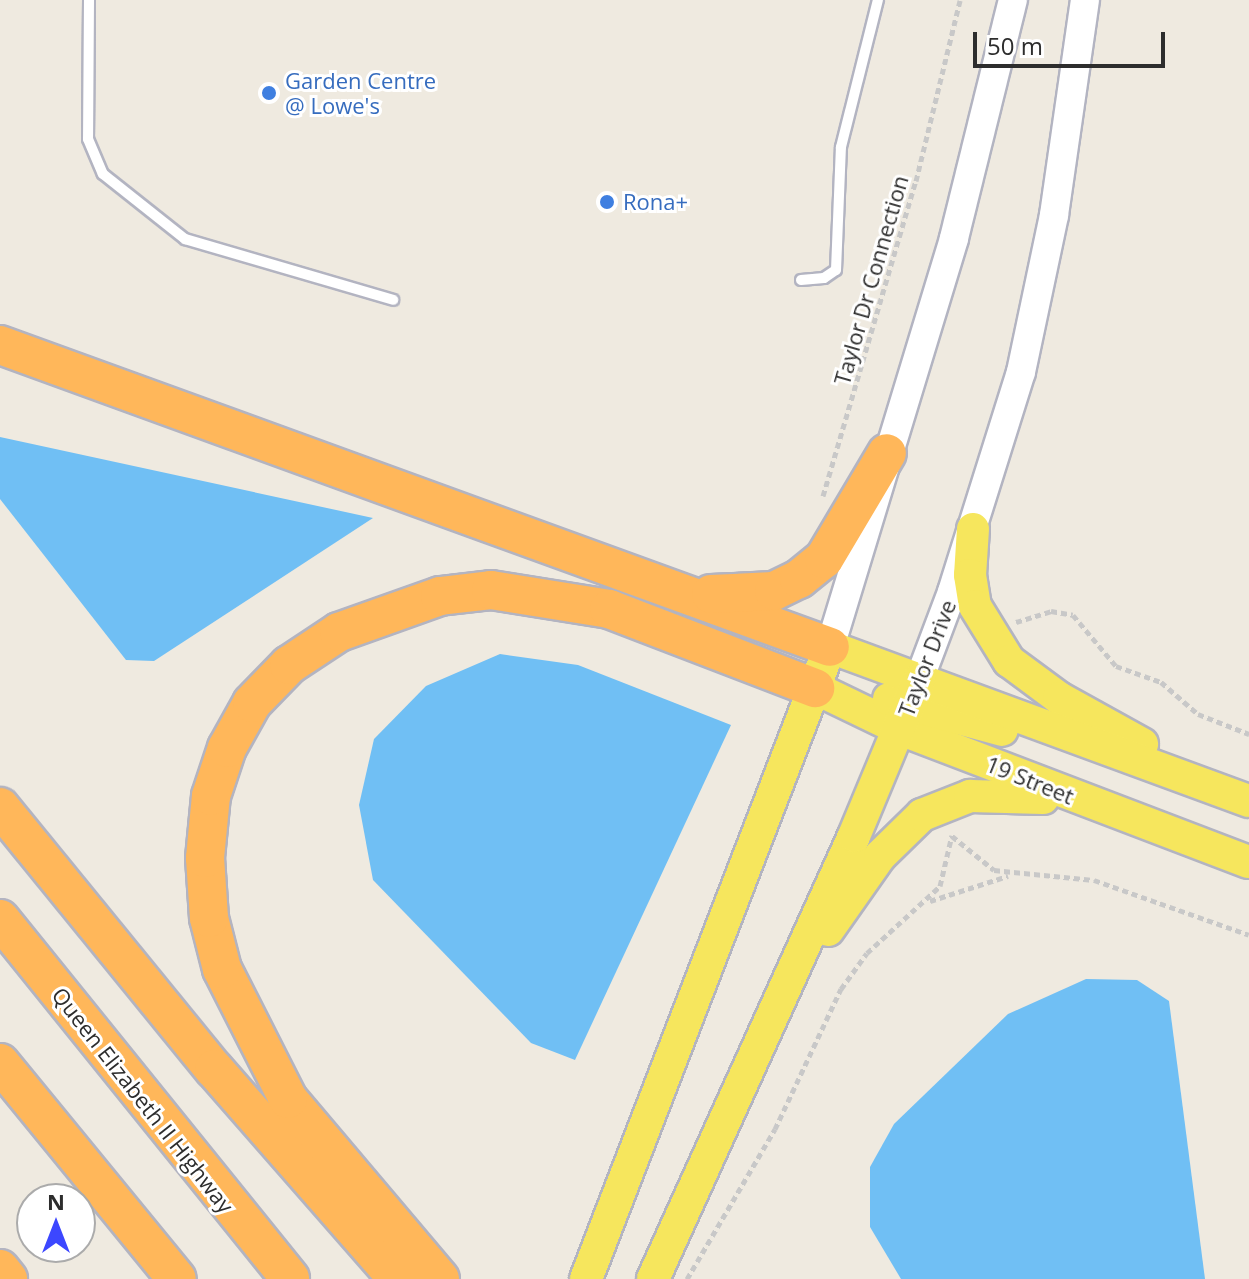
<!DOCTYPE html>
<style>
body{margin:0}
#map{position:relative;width:1249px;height:1279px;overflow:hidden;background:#efeae0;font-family:"Open Sans",sans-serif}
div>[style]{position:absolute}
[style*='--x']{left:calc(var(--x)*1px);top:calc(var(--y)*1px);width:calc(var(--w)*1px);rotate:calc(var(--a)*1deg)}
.water>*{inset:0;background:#70bff4}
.path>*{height:5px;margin-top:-2.5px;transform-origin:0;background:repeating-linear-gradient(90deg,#c8c8c8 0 6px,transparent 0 10px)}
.roads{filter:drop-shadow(2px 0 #b3b4c1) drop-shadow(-2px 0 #b3b4c1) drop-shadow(0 2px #b3b4c1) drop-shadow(0 -2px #b3b4c1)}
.lane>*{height:10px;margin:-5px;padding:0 5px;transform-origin:5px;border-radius:5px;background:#fff}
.secondary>*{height:28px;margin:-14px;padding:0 14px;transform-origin:14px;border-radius:14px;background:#fff}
.primary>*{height:32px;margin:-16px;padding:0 16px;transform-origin:16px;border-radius:16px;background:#f6e65d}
.highway>*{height:38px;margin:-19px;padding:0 19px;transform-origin:19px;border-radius:19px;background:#ffb75a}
.dots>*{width:22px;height:22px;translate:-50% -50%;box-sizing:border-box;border:4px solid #fff;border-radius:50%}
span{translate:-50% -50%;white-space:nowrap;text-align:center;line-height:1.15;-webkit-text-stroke:6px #fff;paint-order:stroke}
.shop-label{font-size:22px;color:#366cbe}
.left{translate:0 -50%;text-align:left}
.street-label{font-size:22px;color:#2d2d2d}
.north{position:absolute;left:16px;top:1183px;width:80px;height:80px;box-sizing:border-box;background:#fff;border:2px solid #ababab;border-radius:50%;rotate:0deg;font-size:22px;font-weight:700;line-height:32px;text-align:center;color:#2d2d2d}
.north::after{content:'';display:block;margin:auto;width:28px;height:36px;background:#3c47ff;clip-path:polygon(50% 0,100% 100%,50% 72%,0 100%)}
.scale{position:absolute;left:973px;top:32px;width:192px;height:36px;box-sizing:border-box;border:4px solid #2d2d2d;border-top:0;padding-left:10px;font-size:24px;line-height:28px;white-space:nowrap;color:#2d2d2d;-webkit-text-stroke:6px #fff;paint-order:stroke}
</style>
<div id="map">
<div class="water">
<div style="clip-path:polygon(0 437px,373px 518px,154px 661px,126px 660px,0 499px)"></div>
<div style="clip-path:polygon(500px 654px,578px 665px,731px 725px,575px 1060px,531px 1043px,373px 880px,359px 805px,374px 739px,426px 686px)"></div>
<div style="clip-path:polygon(1086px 979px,1137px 980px,1169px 1001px,1205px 1279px,901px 1279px,870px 1227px,870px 1167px,894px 1124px,1008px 1014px)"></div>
</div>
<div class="path">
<div style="--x:823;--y:496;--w:328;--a:-73.6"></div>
<div style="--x:916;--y:181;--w:186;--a:-76.3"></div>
<div style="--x:1016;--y:622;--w:37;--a:-17"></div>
<div style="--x:1051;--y:611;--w:22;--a:10"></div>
<div style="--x:1073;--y:615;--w:67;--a:49.9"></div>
<div style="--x:1116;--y:666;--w:48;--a:19.6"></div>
<div style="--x:1161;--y:682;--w:49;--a:40.9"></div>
<div style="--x:1198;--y:714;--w:55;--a:21.4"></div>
<div style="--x:952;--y:836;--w:54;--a:39"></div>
<div style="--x:994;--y:870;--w:100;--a:5.7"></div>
<div style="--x:1094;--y:880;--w:164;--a:19.5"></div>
<div style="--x:930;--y:901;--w:82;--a:-17.8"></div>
<div style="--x:687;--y:1279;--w:174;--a:-59.6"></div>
<div style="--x:775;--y:1129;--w:155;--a:-64.8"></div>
<div style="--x:841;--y:989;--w:44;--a:-54.2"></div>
<div style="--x:867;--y:953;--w:99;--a:-42.5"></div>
<div style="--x:940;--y:886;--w:52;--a:-76.8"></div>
</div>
<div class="roads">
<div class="lane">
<div style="--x:89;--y:0;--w:139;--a:90.4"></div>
<div style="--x:88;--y:139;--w:38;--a:67"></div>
<div style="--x:103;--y:174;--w:105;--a:38.4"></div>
<div style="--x:185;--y:239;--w:217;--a:16.3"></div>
<div style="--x:801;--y:280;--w:23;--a:-5"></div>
<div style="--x:824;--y:278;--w:14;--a:-34"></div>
<div style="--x:836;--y:270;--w:123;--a:-87.7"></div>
<div style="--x:841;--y:147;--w:152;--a:-75.9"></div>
</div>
<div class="secondary">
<div style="--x:830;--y:647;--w:427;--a:-73.1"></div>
<div style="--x:954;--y:238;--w:245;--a:-76.1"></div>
<div style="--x:919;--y:680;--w:94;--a:-69.4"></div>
<div style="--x:952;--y:592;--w:231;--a:-72.6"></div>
<div style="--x:1021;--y:372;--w:160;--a:-78.1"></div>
<div style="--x:1054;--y:215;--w:217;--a:-81.8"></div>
</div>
<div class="primary">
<div style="--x:973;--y:529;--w:46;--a:93.7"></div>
<div style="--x:970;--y:575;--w:31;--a:81"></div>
<div style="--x:975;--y:606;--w:65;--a:58.3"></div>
<div style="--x:1009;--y:661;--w:62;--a:36.5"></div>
<div style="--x:1059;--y:698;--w:95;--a:29"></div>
<div style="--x:815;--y:688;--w:94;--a:25.8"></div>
<div style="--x:900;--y:729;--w:373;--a:20.9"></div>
<div style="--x:889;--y:699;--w:117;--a:15.3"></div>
<div style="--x:828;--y:930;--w:90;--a:-54.9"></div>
<div style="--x:880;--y:856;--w:59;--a:-44.3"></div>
<div style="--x:922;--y:815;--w:52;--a:-21.6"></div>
<div style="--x:970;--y:796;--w:73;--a:1.6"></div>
<div style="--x:586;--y:1279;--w:677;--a:-68.89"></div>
<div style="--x:830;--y:647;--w:446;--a:20.2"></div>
<div style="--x:653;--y:1279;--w:486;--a:-65.6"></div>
<div style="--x:854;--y:836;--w:169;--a:-67.4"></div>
</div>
<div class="highway">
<div style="--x:0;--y:345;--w:883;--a:19.99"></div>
<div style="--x:711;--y:594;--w:63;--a:-2.7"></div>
<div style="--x:774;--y:591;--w:28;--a:-26"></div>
<div style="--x:799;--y:579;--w:32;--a:-39"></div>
<div style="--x:824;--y:559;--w:123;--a:-59.3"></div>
<div style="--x:0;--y:807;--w:338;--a:50.8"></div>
<div style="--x:214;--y:1069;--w:279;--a:48.8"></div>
<div style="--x:0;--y:919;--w:462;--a:51.1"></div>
<div style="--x:0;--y:1063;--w:279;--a:50.7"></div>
<div style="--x:0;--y:1269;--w:13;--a:51"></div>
<div style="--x:440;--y:1279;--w:236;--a:-130.2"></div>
<div style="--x:288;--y:1099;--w:146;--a:-116.9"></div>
<div style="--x:222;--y:969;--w:53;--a:-104.3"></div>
<div style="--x:209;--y:918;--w:60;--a:-93.8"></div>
<div style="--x:205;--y:858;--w:62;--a:-84.5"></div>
<div style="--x:211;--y:796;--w:51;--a:-71.6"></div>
<div style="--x:227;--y:748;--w:51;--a:-60.9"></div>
<div style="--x:252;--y:703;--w:53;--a:-45.8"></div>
<div style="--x:289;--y:665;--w:60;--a:-33.4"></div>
<div style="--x:339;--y:632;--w:107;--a:-19.6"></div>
<div style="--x:440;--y:596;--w:51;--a:-6.7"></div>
<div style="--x:491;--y:590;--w:120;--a:9.1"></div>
<div style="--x:609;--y:609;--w:221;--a:21"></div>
</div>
</div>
<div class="dots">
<div style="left:269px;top:93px;background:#3f7fe0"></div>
<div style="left:607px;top:202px;background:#3f7fe0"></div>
</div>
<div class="shop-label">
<span class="left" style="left:285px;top:93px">Garden Centre<br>@ Lowe's</span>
<span class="left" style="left:623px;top:202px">Rona+</span>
</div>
<div class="street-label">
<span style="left:871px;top:280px;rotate:-74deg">Taylor Dr Connection</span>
<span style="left:927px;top:658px;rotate:-69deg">Taylor Drive</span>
<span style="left:1030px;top:780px;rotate:22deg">19 Street</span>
<span style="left:143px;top:1100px;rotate:52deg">Queen Elizabeth II Highway</span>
</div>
<div class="north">N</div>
<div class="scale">50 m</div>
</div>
